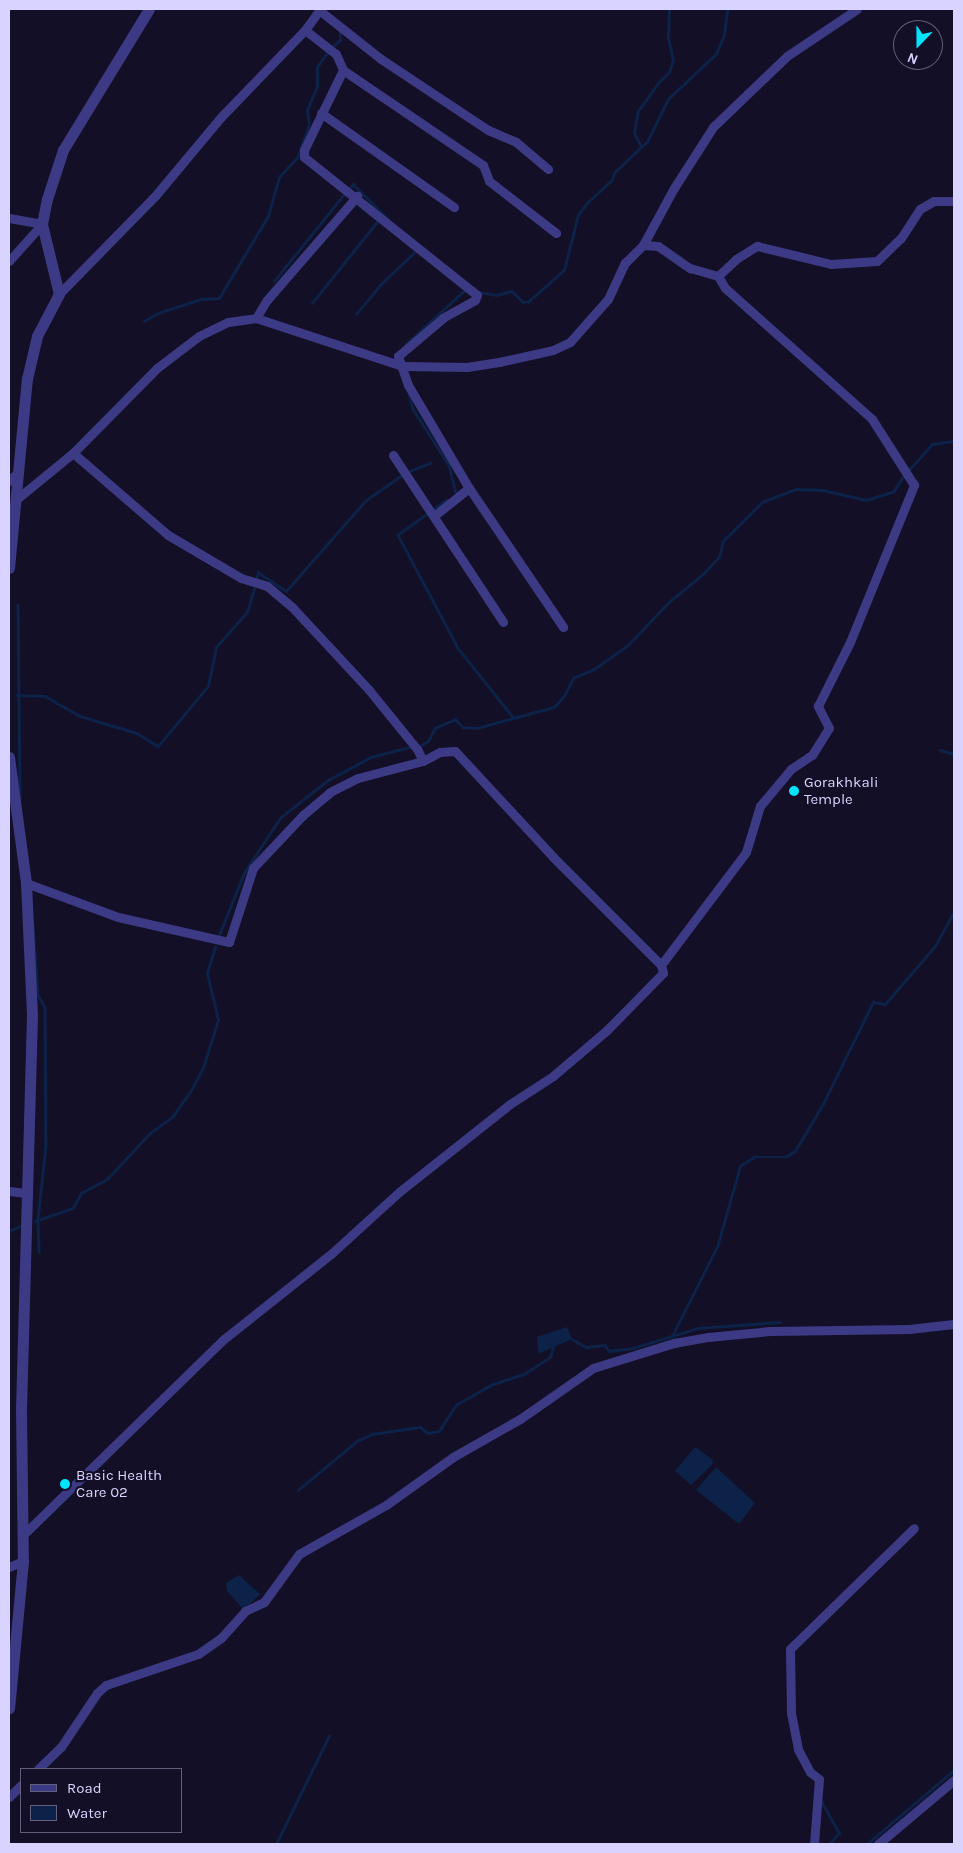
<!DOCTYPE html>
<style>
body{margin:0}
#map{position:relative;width:963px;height:1853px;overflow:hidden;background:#130f26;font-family:Karla,sans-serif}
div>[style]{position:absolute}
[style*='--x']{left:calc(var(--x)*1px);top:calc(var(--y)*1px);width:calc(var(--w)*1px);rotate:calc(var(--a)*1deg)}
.water>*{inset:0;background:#0c2248}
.stream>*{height:2.5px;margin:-1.25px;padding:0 1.25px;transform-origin:1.25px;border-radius:1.25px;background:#0c2248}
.minor>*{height:9px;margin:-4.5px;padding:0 4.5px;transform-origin:4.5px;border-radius:4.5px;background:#3d3a85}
.tertiary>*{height:11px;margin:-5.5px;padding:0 5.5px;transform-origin:5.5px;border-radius:5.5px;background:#3d3a85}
.dots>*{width:14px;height:14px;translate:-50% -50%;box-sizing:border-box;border:2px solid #130f26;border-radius:50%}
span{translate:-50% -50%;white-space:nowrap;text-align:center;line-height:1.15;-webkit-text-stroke:4.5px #130f26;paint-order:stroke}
.poi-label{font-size:15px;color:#d9d4ff}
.left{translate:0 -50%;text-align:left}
.frame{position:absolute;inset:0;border:10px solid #d9d4ff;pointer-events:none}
.legend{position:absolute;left:20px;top:1768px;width:162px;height:65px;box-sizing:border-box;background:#130f26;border:1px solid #625e7d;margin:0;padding:6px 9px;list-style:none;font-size:15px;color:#d9d4ff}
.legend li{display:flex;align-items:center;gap:10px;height:25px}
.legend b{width:25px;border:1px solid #625e7d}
.north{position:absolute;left:893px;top:20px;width:50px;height:50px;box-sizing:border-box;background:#130f26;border:1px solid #625e7d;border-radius:50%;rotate:202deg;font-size:14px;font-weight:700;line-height:20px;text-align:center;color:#d9d4ff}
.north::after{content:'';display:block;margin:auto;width:18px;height:22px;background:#00e5ff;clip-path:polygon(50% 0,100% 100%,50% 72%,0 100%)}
</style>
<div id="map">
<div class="water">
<div style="clip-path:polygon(567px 1327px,572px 1339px,538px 1354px,537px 1337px)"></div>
<div style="clip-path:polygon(695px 1447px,713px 1460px,712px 1465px,691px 1485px,675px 1471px)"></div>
<div style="clip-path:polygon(716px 1467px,755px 1503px,739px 1524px,696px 1490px)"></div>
<div style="clip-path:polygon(239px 1575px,260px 1594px,244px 1610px,227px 1591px,226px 1583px)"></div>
</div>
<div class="stream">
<div style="--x:332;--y:47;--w:11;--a:-41"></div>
<div style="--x:340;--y:40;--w:8;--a:-90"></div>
<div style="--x:641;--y:147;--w:8;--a:-40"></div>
<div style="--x:647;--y:142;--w:48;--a:-64"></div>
<div style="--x:668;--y:99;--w:66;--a:-43.2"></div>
<div style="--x:716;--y:54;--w:21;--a:-67"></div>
<div style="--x:724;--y:35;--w:26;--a:-83"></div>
<div style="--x:349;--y:189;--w:6;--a:-51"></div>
<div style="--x:353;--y:184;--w:52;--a:45"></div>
<div style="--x:274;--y:281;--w:113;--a:-51.1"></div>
<div style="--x:478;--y:292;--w:18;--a:9"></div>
<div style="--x:496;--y:295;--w:16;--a:-14"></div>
<div style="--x:512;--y:291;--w:16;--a:45"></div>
<div style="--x:523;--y:302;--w:5;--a:0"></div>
<div style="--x:528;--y:302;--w:48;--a:-41.6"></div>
<div style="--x:564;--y:270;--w:57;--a:-75.7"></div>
<div style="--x:578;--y:215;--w:15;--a:-53"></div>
<div style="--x:587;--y:203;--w:34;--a:-43"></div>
<div style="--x:612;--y:180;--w:7;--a:-74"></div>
<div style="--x:614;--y:173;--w:37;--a:-44"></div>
<div style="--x:641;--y:147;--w:16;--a:-117"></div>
<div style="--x:634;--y:133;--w:22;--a:-80"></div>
<div style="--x:638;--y:111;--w:34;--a:-54"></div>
<div style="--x:658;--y:83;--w:16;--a:-45"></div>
<div style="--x:669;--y:72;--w:12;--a:-70"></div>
<div style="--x:673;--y:61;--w:25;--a:-102"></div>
<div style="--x:668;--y:37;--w:28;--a:-88"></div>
<div style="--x:312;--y:303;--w:109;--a:-51.3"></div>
<div style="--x:356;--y:314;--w:39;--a:-50"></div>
<div style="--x:381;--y:284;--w:50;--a:-43.4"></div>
<div style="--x:144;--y:321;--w:16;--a:-30"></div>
<div style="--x:158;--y:313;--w:45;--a:-18"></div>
<div style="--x:201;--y:299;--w:18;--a:-3"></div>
<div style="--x:219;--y:298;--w:96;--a:-59.1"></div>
<div style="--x:268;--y:216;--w:41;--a:-74.2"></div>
<div style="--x:279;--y:177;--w:26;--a:-47"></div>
<div style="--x:297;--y:158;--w:35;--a:-70"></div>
<div style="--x:309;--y:125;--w:15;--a:-98"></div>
<div style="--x:307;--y:110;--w:26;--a:-67"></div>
<div style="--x:317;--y:86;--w:19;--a:-90"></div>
<div style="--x:317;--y:67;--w:19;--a:-55"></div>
<div style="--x:406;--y:344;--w:81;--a:-42.5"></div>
<div style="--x:409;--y:393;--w:16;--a:76"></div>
<div style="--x:413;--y:409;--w:67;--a:57.3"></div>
<div style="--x:449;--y:465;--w:30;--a:76"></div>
<div style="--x:908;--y:471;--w:36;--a:-48"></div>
<div style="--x:932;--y:444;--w:22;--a:-8"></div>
<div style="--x:447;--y:500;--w:60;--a:144.5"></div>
<div style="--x:398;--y:535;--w:128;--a:62"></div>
<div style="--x:458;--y:648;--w:88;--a:51.4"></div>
<div style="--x:257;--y:577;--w:5;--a:-79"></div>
<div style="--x:258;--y:572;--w:34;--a:34"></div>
<div style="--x:286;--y:591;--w:121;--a:-48.7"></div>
<div style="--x:366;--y:500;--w:47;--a:-34.7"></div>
<div style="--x:405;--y:473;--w:27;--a:-22"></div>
<div style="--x:18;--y:605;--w:193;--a:89.4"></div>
<div style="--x:17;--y:695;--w:28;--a:2"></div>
<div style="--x:45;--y:696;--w:40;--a:29.7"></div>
<div style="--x:80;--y:716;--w:59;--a:16.6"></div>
<div style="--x:137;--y:733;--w:25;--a:32"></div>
<div style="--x:158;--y:746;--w:78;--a:-50.2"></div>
<div style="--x:208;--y:686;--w:40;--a:-78"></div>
<div style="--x:216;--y:647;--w:47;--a:-48.5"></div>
<div style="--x:247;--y:612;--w:28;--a:-73"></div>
<div style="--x:421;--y:745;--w:8;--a:-30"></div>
<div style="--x:428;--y:741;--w:15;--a:-62"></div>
<div style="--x:435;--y:728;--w:22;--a:-24"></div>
<div style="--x:455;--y:719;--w:11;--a:45"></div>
<div style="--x:463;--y:727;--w:14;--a:4"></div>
<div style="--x:477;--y:728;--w:80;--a:-15.3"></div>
<div style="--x:554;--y:707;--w:15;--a:-48"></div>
<div style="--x:564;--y:696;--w:20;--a:-63"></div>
<div style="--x:573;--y:678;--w:23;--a:-23"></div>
<div style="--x:594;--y:669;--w:42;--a:-35.2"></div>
<div style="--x:628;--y:645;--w:59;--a:-46.4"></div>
<div style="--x:669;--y:602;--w:44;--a:-39.5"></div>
<div style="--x:703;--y:574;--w:23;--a:-47"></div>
<div style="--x:719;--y:557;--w:16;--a:-76"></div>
<div style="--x:723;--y:541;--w:55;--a:-45"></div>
<div style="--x:762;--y:502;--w:36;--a:-21"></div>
<div style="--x:796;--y:489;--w:27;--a:2"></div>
<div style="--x:823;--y:490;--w:44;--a:13.1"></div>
<div style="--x:866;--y:500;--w:28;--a:-17"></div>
<div style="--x:893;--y:492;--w:20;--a:-57"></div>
<div style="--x:940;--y:750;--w:15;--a:16"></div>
<div style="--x:33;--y:924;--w:71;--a:86"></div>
<div style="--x:38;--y:995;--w:14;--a:60"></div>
<div style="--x:45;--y:1007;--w:138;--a:89.6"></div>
<div style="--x:46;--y:1145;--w:75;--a:96.1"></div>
<div style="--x:38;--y:1220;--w:32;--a:88"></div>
<div style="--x:219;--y:935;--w:67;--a:-68"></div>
<div style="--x:244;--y:873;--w:66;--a:-56.8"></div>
<div style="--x:280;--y:818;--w:61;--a:-38.4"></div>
<div style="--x:328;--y:780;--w:49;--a:-28.1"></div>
<div style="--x:371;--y:757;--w:40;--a:-14.4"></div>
<div style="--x:35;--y:1221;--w:40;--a:-18.9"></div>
<div style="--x:73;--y:1208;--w:17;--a:-62"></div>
<div style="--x:81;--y:1193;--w:30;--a:-28"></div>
<div style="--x:107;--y:1179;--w:63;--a:-46.9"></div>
<div style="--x:150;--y:1133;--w:29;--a:-36"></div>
<div style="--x:173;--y:1116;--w:29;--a:-55"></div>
<div style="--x:190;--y:1092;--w:27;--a:-62"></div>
<div style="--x:203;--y:1068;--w:50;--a:-72.6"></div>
<div style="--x:218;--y:1020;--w:48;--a:-103.2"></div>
<div style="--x:207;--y:973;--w:27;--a:-73"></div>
<div style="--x:9;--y:1231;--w:13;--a:-23"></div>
<div style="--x:672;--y:1336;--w:100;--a:-63.2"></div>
<div style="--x:717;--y:1247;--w:84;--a:-74.1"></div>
<div style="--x:740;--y:1166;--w:17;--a:-33"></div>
<div style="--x:754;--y:1157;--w:31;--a:0"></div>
<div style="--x:785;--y:1157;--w:12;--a:-31"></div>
<div style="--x:795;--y:1151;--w:55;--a:-59.2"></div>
<div style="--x:823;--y:1104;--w:114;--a:-63.9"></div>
<div style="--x:873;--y:1002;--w:12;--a:9"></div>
<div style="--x:885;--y:1004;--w:77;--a:-49.2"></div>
<div style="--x:935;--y:946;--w:39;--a:-61"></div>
<div style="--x:572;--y:1339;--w:16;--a:30"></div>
<div style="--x:586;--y:1347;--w:19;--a:-6"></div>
<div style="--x:605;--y:1345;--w:7;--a:56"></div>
<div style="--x:609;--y:1351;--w:24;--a:-7"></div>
<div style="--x:633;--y:1348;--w:68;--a:-17.1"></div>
<div style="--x:698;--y:1328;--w:82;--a:-4.2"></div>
<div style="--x:298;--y:1490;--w:77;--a:-39.7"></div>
<div style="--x:357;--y:1441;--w:17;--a:-25"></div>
<div style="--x:372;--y:1434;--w:49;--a:-8.3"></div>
<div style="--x:420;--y:1427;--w:10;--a:37"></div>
<div style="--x:428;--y:1433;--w:11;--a:-10"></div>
<div style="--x:439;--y:1431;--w:31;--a:-57"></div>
<div style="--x:456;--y:1405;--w:39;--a:-30"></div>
<div style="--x:490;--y:1385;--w:36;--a:-18"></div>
<div style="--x:524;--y:1374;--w:31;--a:-33"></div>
<div style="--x:550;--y:1357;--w:10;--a:-73"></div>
<div style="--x:821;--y:1800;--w:38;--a:61"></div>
<div style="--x:839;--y:1833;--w:14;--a:129"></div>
<div style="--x:276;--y:1844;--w:120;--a:-63.9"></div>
<div style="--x:867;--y:1844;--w:114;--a:-40.4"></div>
</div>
<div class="minor">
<div style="--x:319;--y:10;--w:79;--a:38.3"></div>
<div style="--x:381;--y:59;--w:128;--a:33.6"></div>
<div style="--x:488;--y:130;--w:30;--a:23"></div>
<div style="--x:516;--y:142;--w:42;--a:40.2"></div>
<div style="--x:305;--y:30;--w:39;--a:38"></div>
<div style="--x:336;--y:54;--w:17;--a:66"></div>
<div style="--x:343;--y:70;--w:169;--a:34.2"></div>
<div style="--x:483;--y:165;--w:17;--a:69"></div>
<div style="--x:489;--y:181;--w:85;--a:37.8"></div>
<div style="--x:343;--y:70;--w:89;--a:116"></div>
<div style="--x:304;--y:150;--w:7;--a:90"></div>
<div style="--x:304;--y:157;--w:221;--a:38.6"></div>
<div style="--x:477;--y:295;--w:5;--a:112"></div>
<div style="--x:475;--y:300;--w:37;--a:151"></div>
<div style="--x:443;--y:318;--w:59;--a:139.8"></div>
<div style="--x:398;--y:356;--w:31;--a:71"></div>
<div style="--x:408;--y:385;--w:120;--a:59.4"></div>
<div style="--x:469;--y:488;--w:168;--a:55.9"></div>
<div style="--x:321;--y:113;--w:163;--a:35.3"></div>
<div style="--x:9;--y:218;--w:34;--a:10"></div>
<div style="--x:643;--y:245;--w:65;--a:-61.5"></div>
<div style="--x:674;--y:188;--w:72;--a:-57.4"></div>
<div style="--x:713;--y:127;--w:103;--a:-43.8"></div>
<div style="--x:787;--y:56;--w:84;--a:-33.9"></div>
<div style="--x:9;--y:261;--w:50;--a:-48.3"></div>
<div style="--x:59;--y:294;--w:137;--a:-45.6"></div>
<div style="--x:155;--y:196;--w:103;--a:-50.1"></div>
<div style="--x:221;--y:117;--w:121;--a:-46"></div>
<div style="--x:305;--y:30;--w:26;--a:-54"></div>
<div style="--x:256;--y:318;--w:21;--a:-59"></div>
<div style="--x:267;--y:300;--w:138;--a:-49.1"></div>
<div style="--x:73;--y:453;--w:125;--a:40.8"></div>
<div style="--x:168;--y:535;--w:85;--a:30.5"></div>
<div style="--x:241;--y:578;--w:27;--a:17"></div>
<div style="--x:267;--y:586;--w:33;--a:40"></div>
<div style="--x:292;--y:607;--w:113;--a:47.1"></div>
<div style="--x:369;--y:690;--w:76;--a:50.9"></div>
<div style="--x:417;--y:749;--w:13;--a:63"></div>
<div style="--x:393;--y:455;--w:200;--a:56.6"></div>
<div style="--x:9;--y:481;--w:13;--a:-45"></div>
<div style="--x:18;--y:498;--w:71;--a:-39.3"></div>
<div style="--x:73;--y:453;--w:120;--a:-45.3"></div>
<div style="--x:157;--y:368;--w:53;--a:-37.3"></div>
<div style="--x:199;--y:336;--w:32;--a:-26"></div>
<div style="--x:228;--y:322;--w:28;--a:-8"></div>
<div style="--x:256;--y:318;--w:154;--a:18.2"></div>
<div style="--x:402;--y:366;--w:65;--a:0.9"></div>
<div style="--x:467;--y:367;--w:32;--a:-9"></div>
<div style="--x:499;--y:362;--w:55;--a:-12.5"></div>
<div style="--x:553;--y:350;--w:19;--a:-25"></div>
<div style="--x:570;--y:342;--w:57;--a:-48.5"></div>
<div style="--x:608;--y:299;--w:40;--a:-65"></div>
<div style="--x:625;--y:263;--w:25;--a:-45"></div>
<div style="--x:643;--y:245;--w:15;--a:4"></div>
<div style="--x:658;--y:246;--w:39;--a:35"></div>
<div style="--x:690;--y:268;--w:29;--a:16"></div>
<div style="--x:718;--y:276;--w:25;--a:-43"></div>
<div style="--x:736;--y:259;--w:25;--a:-32"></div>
<div style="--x:757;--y:246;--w:76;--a:13.7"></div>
<div style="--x:831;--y:264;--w:46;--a:-3.7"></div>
<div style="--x:877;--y:261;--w:33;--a:-44"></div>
<div style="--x:901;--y:238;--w:35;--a:-57"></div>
<div style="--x:920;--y:209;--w:16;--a:-30"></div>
<div style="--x:934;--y:201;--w:20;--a:0"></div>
<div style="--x:434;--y:516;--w:45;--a:-38.7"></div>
<div style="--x:26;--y:883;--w:98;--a:20.3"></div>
<div style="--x:118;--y:917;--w:114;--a:12.7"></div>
<div style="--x:229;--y:942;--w:78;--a:-72"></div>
<div style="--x:253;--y:868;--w:73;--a:-46.7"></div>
<div style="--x:303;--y:815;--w:35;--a:-40"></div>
<div style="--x:330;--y:792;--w:31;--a:-27"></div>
<div style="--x:358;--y:778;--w:67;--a:-14.7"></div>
<div style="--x:423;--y:761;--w:19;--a:-28"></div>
<div style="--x:440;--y:752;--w:15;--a:-4"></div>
<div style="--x:455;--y:751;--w:144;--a:47.2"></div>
<div style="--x:553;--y:857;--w:153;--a:45"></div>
<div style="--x:9;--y:1191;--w:17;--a:7"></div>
<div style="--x:24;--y:1534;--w:279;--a:-44.3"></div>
<div style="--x:224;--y:1339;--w:138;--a:-38.5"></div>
<div style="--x:332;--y:1253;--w:91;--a:-42.3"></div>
<div style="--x:399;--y:1192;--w:142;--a:-38.4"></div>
<div style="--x:510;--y:1104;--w:51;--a:-33.1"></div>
<div style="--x:553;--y:1076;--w:71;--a:-40.4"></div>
<div style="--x:607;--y:1030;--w:80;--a:-45.5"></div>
<div style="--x:663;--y:973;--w:8;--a:-104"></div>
<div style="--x:661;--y:965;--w:141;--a:-53"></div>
<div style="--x:746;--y:852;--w:48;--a:-73.1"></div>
<div style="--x:760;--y:806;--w:48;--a:-50"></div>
<div style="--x:791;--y:769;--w:25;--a:-34"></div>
<div style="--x:812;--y:755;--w:32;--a:-58"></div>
<div style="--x:829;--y:728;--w:25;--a:-117"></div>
<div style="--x:818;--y:706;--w:72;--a:-63.4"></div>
<div style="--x:850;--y:642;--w:170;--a:-67.8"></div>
<div style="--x:914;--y:485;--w:78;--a:-122.5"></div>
<div style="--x:872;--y:419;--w:197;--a:-138.3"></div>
<div style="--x:725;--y:288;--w:14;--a:-120"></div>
<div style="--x:9;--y:1567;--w:15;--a:-23"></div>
<div style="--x:38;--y:1769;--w:32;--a:-44"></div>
<div style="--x:61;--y:1747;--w:65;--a:-56.3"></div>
<div style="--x:97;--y:1693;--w:12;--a:-42"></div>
<div style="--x:106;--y:1685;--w:97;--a:-18.6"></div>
<div style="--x:198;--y:1654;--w:28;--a:-35"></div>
<div style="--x:221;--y:1638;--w:36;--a:-48"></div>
<div style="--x:245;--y:1611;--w:21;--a:-25"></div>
<div style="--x:264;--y:1602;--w:59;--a:-53.9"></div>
<div style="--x:299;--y:1554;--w:100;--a:-29.4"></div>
<div style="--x:386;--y:1505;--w:82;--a:-35.6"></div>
<div style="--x:453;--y:1457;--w:77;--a:-29.6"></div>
<div style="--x:520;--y:1419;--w:89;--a:-34.9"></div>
<div style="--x:593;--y:1368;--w:85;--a:-17.2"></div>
<div style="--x:674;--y:1343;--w:35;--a:-10"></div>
<div style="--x:708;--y:1337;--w:62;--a:-5.5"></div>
<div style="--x:770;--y:1331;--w:139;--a:-0.8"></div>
<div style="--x:909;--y:1329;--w:45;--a:-6.3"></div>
<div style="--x:9;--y:1797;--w:17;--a:-45"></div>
<div style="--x:814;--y:1844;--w:65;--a:-85.6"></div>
<div style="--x:819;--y:1779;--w:11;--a:-142"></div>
<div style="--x:810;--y:1772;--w:26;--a:-118"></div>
<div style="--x:798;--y:1749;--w:37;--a:-101"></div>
<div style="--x:791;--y:1713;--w:64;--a:-90.9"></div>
<div style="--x:790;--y:1649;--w:173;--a:-44.3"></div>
<div style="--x:878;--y:1844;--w:99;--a:-40.1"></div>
</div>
<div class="tertiary">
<div style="--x:9;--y:568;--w:190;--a:-84.6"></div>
<div style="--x:27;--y:379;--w:44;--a:-76.9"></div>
<div style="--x:37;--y:336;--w:47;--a:-62.4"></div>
<div style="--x:59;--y:294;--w:72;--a:-103.7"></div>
<div style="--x:42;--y:224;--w:25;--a:-79"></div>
<div style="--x:47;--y:199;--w:52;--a:-71.9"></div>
<div style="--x:63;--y:150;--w:165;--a:-58.6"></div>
<div style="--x:9;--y:757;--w:127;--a:82.3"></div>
<div style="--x:26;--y:883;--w:132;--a:87.4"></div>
<div style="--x:32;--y:1015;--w:393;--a:91.6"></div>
<div style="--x:21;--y:1408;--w:153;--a:89.3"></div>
<div style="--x:23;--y:1561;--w:148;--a:95.4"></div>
</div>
<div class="dots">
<div style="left:794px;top:791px;background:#00e5ff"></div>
<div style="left:65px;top:1484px;background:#00e5ff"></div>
</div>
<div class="poi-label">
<span class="left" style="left:804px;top:791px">Gorakhkali<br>Temple</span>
<span class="left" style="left:76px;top:1484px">Basic Health<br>Care 02</span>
</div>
<div class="frame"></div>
<ul class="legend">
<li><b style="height:6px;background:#3d3a85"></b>Road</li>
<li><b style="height:14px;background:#0c2248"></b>Water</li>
</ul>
<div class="north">N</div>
</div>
